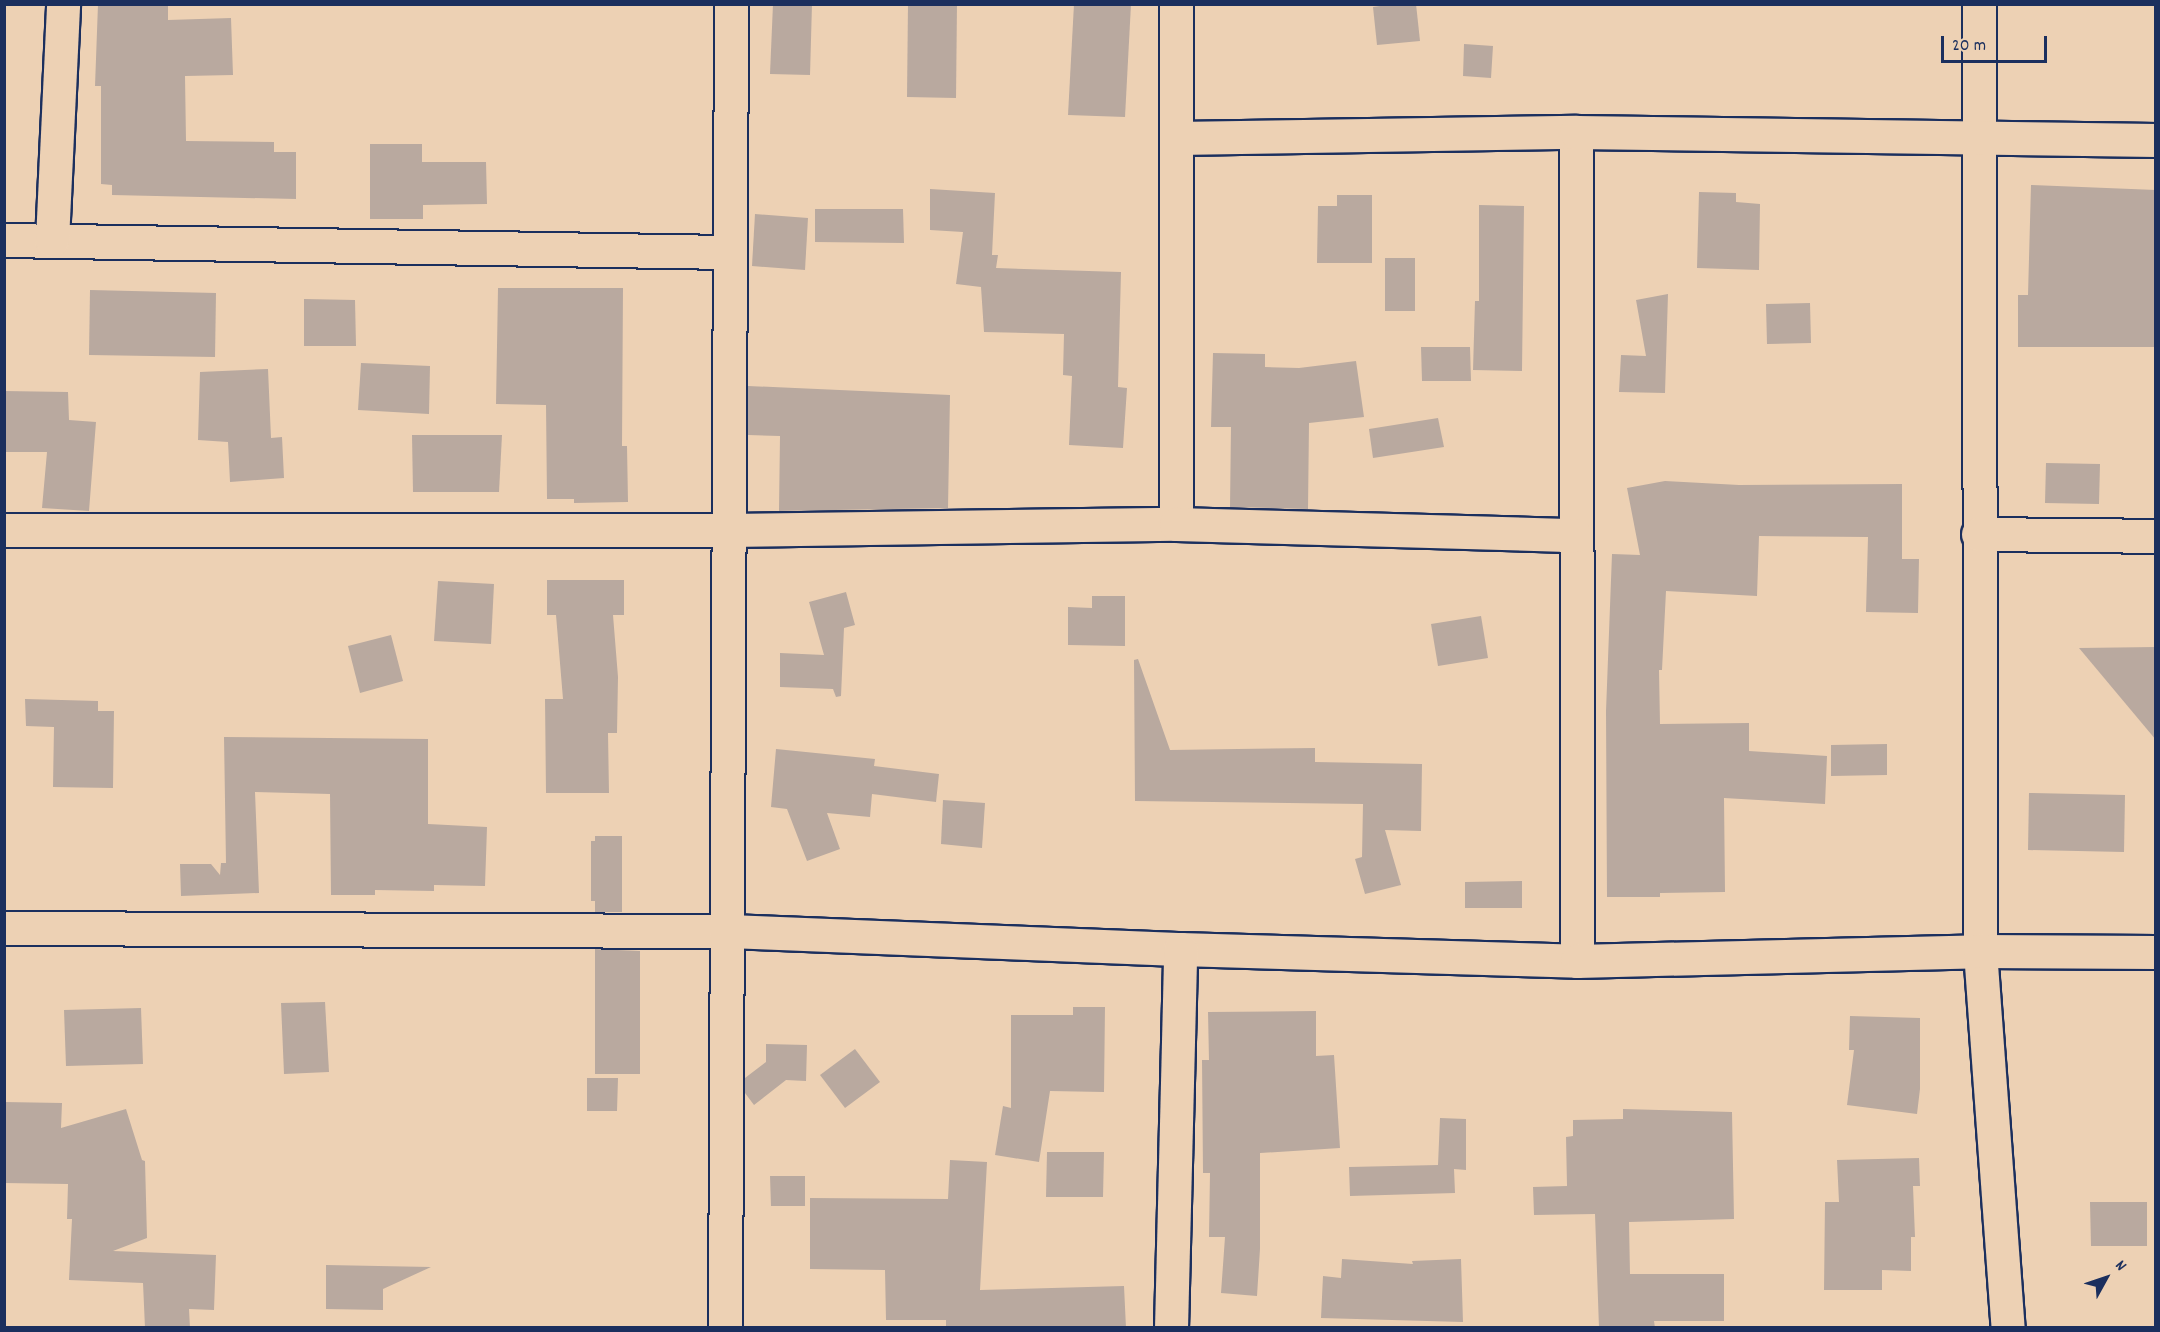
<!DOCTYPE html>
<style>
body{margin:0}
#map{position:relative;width:2160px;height:1332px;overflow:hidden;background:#edd1b4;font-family:Dekko,sans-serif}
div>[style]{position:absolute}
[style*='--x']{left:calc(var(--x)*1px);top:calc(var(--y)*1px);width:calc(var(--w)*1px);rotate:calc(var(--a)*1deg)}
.building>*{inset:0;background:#b9a99f}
.roads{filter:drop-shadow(2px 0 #1b2f5e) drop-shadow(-2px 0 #1b2f5e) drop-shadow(0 2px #1b2f5e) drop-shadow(0 -2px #1b2f5e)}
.minor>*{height:33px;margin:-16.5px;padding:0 16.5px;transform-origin:16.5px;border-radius:16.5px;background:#edd1b4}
span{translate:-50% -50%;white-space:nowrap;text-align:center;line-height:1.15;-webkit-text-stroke:4.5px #edd1b4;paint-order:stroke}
.frame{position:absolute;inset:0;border:6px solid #1b2f5e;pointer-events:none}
.north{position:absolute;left:2076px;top:1248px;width:60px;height:60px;-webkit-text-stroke:4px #edd1b4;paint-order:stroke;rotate:50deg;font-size:16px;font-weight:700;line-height:24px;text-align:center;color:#1b2f5e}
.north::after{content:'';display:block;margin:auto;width:21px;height:27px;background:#1b2f5e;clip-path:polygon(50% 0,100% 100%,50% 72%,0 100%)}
.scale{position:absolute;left:1941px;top:36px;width:106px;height:27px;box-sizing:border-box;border:3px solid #1b2f5e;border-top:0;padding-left:8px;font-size:18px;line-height:21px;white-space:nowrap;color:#1b2f5e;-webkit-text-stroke:4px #edd1b4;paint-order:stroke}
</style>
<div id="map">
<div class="building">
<div style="clip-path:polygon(98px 4px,168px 4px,168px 20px,231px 18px,233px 75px,185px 76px,186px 141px,274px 142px,274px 152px,296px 152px,296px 199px,112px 195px,112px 185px,101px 184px,101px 86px,95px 86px)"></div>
<div style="clip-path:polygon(773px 4px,812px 4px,810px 75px,770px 74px)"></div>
<div style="clip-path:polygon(908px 4px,957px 4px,956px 98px,907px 97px)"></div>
<div style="clip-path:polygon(1074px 4px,1131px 4px,1125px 117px,1068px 115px)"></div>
<div style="clip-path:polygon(1394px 4px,1416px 4px,1420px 41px,1377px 45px,1373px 7px)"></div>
<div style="clip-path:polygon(1464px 44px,1493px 46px,1491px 78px,1463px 76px)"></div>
<div style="clip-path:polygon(370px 144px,422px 144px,422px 162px,486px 162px,487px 204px,423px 205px,423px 219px,370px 219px)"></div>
<div style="clip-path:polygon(2031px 185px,2156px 190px,2156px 347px,2018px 347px,2018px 295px,2028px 295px)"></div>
<div style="clip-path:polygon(930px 189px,995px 193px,992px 255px,998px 255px,996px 268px,1121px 272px,1118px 387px,1127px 388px,1123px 448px,1069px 445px,1072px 376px,1063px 375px,1064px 334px,984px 332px,981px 287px,956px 284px,963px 232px,930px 230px)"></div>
<div style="clip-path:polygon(1699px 192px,1736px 193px,1736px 202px,1760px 204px,1759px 270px,1697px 268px)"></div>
<div style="clip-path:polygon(1337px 195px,1372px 195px,1372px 263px,1317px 263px,1318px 206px,1337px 206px)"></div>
<div style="clip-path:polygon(1479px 205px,1524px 206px,1522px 371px,1473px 370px,1475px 301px,1479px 301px)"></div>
<div style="clip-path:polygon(815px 209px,903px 209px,904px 243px,815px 242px)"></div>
<div style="clip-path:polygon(755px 214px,808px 218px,805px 270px,752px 266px)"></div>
<div style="clip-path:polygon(1385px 258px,1415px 258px,1415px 311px,1385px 311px)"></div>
<div style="clip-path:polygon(498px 288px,623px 288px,622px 446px,627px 446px,628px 502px,574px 503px,574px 499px,547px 499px,546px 405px,496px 404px)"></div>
<div style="clip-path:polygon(90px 290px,216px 293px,215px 357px,89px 355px)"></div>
<div style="clip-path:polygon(1668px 294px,1665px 393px,1619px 392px,1621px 355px,1646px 356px,1636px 300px)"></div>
<div style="clip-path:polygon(304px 299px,355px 300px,356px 346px,304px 346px)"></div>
<div style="clip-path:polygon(1810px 303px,1811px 343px,1767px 344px,1766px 304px)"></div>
<div style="clip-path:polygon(1421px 347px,1470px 347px,1471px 381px,1422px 381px)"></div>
<div style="clip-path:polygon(1213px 353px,1265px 354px,1265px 367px,1299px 368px,1356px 361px,1364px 417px,1309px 423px,1308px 509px,1230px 507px,1231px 427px,1211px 427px)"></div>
<div style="clip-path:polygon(361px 363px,430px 366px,429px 414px,358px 410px)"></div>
<div style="clip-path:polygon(268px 369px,271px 438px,282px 437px,284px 478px,230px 482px,228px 442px,198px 440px,200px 372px)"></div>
<div style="clip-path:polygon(748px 386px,950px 395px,948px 508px,779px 511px,780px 436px,748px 435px)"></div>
<div style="clip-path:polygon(4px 391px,68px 392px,69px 420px,96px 422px,89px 511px,42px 508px,47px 452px,4px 452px)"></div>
<div style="clip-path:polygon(1438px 418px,1444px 447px,1373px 458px,1369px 429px)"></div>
<div style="clip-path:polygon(412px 435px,502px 435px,499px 492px,413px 492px)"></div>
<div style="clip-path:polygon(2046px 463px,2100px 464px,2099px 504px,2045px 503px)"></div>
<div style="clip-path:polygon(1665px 481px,1739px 485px,1902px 484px,1902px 559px,1919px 559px,1918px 613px,1866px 612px,1868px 537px,1759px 536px,1757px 596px,1666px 591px,1662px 670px,1659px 670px,1660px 724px,1749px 723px,1749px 751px,1827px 756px,1825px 804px,1724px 798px,1725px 892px,1660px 893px,1660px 897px,1607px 897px,1606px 711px,1612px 554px,1640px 555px,1627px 488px)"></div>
<div style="clip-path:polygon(547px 580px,624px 580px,624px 615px,613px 615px,618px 677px,617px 733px,608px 733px,609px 793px,546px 793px,545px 699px,563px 699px,556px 615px,547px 615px)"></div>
<div style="clip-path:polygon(438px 581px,494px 584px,491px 644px,434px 641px)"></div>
<div style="clip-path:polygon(846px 592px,855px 625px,844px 628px,841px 696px,836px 697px,833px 689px,780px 687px,780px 653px,824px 655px,809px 602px)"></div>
<div style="clip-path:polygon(1092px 596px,1125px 596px,1125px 646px,1068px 645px,1068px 607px,1092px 608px)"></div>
<div style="clip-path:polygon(1481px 616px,1488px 658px,1438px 666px,1431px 624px)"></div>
<div style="clip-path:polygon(391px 635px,403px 681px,360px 693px,348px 646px)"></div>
<div style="clip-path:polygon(2156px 647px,2156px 740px,2079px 648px)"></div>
<div style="clip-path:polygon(1138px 659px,1170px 750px,1315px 748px,1315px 762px,1422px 764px,1421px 831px,1385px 830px,1401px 885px,1365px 894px,1355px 859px,1362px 857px,1363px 804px,1135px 801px,1134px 660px)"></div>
<div style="clip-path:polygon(25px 699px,98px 701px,98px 711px,114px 711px,113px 788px,53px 787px,54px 727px,26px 726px)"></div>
<div style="clip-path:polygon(224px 737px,428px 739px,428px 824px,487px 827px,485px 886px,434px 885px,434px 891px,375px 890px,375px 895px,331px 895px,330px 794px,255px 792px,259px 893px,181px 896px,180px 864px,211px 864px,220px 875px,221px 863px,226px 863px)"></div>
<div style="clip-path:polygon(1887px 744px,1887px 775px,1831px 776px,1831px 745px)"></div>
<div style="clip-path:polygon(776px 749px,875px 759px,874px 766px,939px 774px,936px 802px,872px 794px,870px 817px,827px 813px,840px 849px,807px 861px,787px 809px,771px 807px)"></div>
<div style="clip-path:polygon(2029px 793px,2125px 795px,2124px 852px,2028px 850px)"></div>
<div style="clip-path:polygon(943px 800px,985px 803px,982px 848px,941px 844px)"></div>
<div style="clip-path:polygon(595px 836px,622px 836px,622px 912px,595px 912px,595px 901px,591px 901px,591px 841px,595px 841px)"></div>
<div style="clip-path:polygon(1522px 881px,1522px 908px,1465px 908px,1465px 882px)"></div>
<div style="clip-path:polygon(595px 949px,640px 951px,640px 1074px,595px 1074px)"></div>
<div style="clip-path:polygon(325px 1002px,329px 1072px,284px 1074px,281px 1003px)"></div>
<div style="clip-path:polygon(1073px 1007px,1105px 1007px,1104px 1092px,1050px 1091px,1039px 1162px,995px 1155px,1003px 1106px,1011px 1108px,1011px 1015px,1073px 1015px)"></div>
<div style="clip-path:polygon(141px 1008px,143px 1064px,66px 1066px,64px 1010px)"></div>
<div style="clip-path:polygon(1316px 1011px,1316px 1056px,1334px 1055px,1340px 1148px,1260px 1153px,1260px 1249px,1257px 1296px,1221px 1293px,1225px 1237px,1209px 1237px,1210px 1173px,1203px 1173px,1202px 1060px,1209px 1060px,1208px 1012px)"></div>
<div style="clip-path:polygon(1850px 1016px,1920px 1018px,1920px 1089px,1917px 1114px,1847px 1105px,1854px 1050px,1849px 1050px)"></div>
<div style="clip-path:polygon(766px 1044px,807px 1045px,806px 1081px,786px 1080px,754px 1105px,745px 1093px,745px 1078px,766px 1062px)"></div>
<div style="clip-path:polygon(855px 1049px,880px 1082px,845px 1108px,820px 1075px)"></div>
<div style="clip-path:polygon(587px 1078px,618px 1078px,617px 1111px,587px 1111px)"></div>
<div style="clip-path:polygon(4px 1102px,62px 1103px,61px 1128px,126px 1109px,142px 1160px,145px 1161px,147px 1238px,113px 1251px,216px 1255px,214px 1310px,189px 1309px,190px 1328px,145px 1328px,143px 1283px,69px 1280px,72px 1219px,67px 1219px,68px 1184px,4px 1183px)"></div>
<div style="clip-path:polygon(1623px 1109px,1732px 1112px,1734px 1219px,1629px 1222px,1630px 1274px,1724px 1274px,1724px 1321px,1654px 1321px,1655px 1328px,1599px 1328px,1595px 1214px,1534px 1215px,1533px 1187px,1567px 1186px,1566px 1137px,1573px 1136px,1573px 1120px,1623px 1119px)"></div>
<div style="clip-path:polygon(1440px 1118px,1466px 1119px,1466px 1170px,1454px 1169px,1455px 1193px,1350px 1196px,1349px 1167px,1438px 1165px)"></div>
<div style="clip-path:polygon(1047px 1152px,1104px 1152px,1103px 1197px,1046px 1197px)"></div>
<div style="clip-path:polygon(1919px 1158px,1920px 1186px,1913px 1186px,1915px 1237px,1911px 1237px,1911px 1271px,1882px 1270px,1882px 1290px,1824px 1290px,1825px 1202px,1839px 1202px,1837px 1160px)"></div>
<div style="clip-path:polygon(950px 1160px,987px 1162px,980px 1290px,1124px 1286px,1126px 1328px,946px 1328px,946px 1320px,886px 1320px,885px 1270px,810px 1269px,810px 1198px,948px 1199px)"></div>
<div style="clip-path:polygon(770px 1176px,805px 1176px,805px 1206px,771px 1206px)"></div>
<div style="clip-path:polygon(2090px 1202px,2147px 1202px,2147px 1246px,2091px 1246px)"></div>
<div style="clip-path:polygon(1342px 1259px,1413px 1264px,1412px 1261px,1461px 1259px,1463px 1322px,1321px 1318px,1323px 1276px,1341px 1278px)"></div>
<div style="clip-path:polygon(326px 1265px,431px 1267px,383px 1289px,383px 1310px,326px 1309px)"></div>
</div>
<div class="roads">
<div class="minor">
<div style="--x:1979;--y:4;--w:947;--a:89.94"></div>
<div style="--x:1980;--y:951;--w:378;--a:85.8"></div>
<div style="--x:1576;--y:132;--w:829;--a:89.93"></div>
<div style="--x:1176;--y:138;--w:400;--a:-0.9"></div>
<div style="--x:1576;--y:132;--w:580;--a:0.79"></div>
<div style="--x:4;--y:240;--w:726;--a:0.95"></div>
<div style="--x:52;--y:240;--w:236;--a:-87.3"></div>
<div style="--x:1176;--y:524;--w:520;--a:-90"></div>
<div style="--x:4;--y:530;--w:725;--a:0"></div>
<div style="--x:729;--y:530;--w:447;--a:-0.8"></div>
<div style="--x:1176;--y:524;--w:399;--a:1.6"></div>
<div style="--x:1978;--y:534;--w:178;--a:0.6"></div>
<div style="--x:4;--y:928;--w:723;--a:0.24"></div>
<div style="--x:727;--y:931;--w:453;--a:2.3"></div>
<div style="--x:1180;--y:949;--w:397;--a:1.7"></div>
<div style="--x:1577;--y:961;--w:403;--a:-1.4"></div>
<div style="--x:1980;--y:951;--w:176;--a:0.3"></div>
<div style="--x:725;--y:1328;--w:1324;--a:-89.74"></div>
<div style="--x:1171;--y:1328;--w:379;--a:-88.6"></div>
</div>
</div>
<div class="frame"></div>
<div class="north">N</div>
<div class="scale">20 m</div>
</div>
